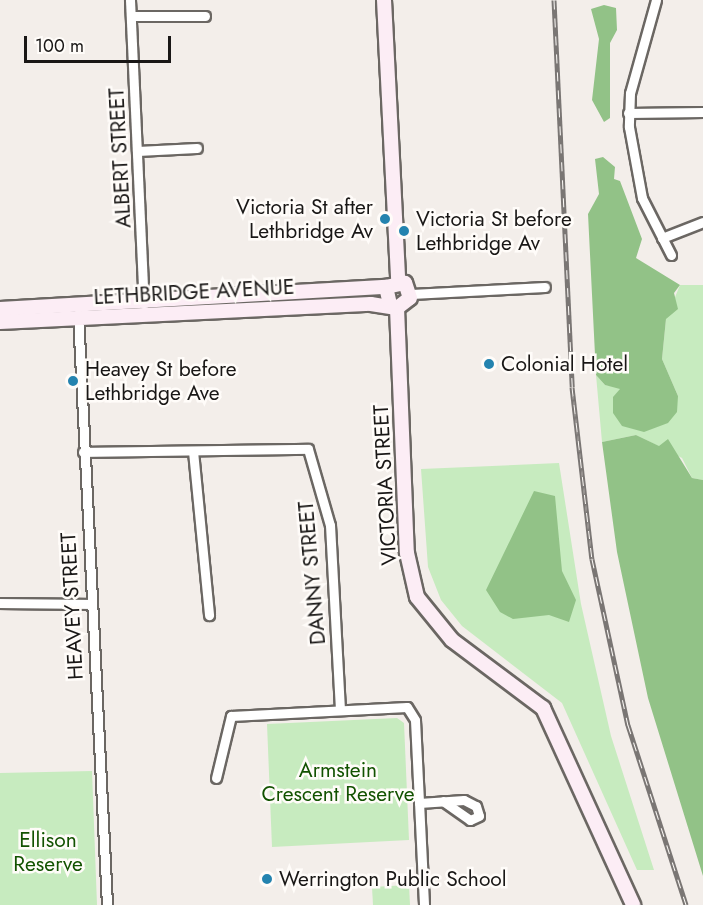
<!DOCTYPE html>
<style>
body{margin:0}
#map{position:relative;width:703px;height:905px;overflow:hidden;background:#f3eeea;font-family:Jost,sans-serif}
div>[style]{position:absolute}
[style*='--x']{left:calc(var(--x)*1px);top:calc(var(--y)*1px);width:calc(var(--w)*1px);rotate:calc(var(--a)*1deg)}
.green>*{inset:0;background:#c7ebbf}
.forest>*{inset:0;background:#92c287}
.roads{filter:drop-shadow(2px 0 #6b6763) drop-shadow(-2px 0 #6b6763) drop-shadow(0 2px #6b6763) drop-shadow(0 -2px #6b6763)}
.street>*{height:9px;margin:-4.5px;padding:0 4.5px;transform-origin:4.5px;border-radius:4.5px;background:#fff}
.secondary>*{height:14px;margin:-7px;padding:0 7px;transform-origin:7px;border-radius:7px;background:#fcedf5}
.rail>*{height:5px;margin-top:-2.5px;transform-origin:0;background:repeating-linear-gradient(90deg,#fffcf9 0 9px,#7a7674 0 18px);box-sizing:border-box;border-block:2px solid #7a7674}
.dots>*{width:16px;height:16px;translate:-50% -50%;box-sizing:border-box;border:3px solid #fffcf9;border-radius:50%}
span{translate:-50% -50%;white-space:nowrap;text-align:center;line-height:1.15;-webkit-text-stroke:5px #fffcf9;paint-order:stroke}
.street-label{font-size:21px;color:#191716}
.poi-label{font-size:21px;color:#191716}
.right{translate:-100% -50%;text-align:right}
.left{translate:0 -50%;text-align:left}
.park-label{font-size:21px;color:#125200}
.scale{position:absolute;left:24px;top:36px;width:147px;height:27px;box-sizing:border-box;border:3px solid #191716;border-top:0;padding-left:8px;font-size:18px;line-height:21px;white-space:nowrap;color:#191716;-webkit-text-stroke:4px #fffcf9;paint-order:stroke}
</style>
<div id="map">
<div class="green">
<div style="clip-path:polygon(680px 285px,703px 285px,703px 480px,692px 478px,682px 458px,636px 435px,602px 442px,596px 375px,605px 385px,678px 396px,662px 359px,666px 319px)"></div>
<div style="clip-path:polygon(559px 463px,581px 604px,611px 736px,654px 870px,637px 870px,562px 703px,462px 626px,441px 600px,428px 567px,421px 469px)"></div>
<div style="clip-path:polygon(397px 718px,404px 723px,409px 840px,272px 847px,267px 724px)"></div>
<div style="clip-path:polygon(92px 771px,97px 905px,0 905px,0 773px)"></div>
<div style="clip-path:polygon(409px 885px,410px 905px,373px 905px,372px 887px)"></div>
</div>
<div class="forest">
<div style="clip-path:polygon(604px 5px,616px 8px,617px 30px,610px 43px,610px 118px,604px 122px,592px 100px,599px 39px,591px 9px)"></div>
<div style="clip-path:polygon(603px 157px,615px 167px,614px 179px,620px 181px,642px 239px,636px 258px,680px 285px,674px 293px,678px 309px,666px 319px,662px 359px,678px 396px,677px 412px,668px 423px,644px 432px,622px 426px,613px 413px,613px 397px,620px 389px,605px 385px,596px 375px,588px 214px,599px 194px,595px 159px)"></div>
<div style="clip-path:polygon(636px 435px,659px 446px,668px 439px,692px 478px,703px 480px,703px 876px,648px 698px,617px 552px,602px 442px)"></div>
<div style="clip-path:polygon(534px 491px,555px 496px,562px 571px,576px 600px,569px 622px,549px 615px,513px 619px,500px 612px,486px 590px)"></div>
</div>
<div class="roads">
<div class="street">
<div style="--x:130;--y:0;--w:304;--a:87.4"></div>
<div style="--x:656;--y:0;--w:97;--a:105.6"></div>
<div style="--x:630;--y:93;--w:34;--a:92"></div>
<div style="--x:629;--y:127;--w:72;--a:79.6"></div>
<div style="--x:642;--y:198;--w:64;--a:63"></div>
<div style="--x:131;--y:16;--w:74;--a:0"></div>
<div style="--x:628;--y:113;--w:75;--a:-0.8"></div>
<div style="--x:137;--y:151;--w:60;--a:-2.9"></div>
<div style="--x:662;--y:238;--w:44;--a:-21.3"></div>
<div style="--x:411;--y:294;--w:134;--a:-3"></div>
<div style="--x:78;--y:314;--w:592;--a:87.19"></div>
<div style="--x:193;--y:451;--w:165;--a:84.4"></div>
<div style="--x:83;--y:452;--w:225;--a:-0.8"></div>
<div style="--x:308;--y:449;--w:79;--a:73.9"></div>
<div style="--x:330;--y:525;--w:182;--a:86.9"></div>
<div style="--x:0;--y:603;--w:90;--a:0.6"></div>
<div style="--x:216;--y:778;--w:64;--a:-76.4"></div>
<div style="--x:231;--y:716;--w:176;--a:-2.9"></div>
<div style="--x:407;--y:707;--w:15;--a:58"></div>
<div style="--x:415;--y:720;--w:185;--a:87.2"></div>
<div style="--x:419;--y:803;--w:45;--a:-3.8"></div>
<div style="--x:464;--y:800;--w:13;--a:27"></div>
<div style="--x:476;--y:806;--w:10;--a:73"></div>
<div style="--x:479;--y:816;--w:10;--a:156"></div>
<div style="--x:470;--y:820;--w:33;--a:-145"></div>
</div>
<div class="secondary">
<div style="--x:384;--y:0;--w:281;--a:87.1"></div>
<div style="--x:397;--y:308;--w:245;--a:87.7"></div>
<div style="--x:407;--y:553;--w:45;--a:77.2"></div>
<div style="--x:417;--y:597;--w:55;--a:50.9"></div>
<div style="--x:452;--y:640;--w:114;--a:36.8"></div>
<div style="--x:543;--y:708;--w:217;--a:65.4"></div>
<div style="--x:0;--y:309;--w:387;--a:-3.3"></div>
<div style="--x:0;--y:322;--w:371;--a:-2.8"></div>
<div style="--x:371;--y:304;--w:26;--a:9"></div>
<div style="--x:397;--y:308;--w:16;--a:-38"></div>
<div style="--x:410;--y:298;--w:16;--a:-108"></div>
<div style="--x:405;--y:283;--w:19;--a:168"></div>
<div style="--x:386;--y:287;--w:18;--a:77"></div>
</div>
</div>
<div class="rail">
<div style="--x:554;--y:0;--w:387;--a:87.3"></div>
<div style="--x:572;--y:387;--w:173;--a:83.4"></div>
<div style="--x:592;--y:559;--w:170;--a:77.8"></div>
<div style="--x:628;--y:725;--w:189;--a:72.1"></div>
</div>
<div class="dots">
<div style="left:385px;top:219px;background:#2483af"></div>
<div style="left:404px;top:231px;background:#2483af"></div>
<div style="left:489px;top:364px;background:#2483af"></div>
<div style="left:73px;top:381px;background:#2483af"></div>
<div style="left:267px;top:879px;background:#2483af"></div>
</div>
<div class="street-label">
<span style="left:120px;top:158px;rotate:-93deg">ALBERT STREET</span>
<span style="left:194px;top:292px;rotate:-3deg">LETHBRIDGE AVENUE</span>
<span style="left:385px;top:485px;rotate:-93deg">VICTORIA STREET</span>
<span style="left:312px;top:573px;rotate:-95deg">DANNY STREET</span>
<span style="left:72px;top:606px;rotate:-93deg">HEAVEY STREET</span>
</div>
<div class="poi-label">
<span class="right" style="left:373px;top:219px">Victoria St after<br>Lethbridge Av</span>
<span class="left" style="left:416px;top:231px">Victoria St before<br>Lethbridge Av</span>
<span class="left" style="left:501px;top:364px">Colonial Hotel</span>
<span class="left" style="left:85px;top:381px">Heavey St before<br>Lethbridge Ave</span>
<span class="left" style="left:279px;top:879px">Werrington Public School</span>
</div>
<div class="park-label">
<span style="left:338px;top:782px">Armstein<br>Crescent Reserve</span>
<span style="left:48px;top:852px">Ellison<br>Reserve</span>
</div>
<div class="scale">100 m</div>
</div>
